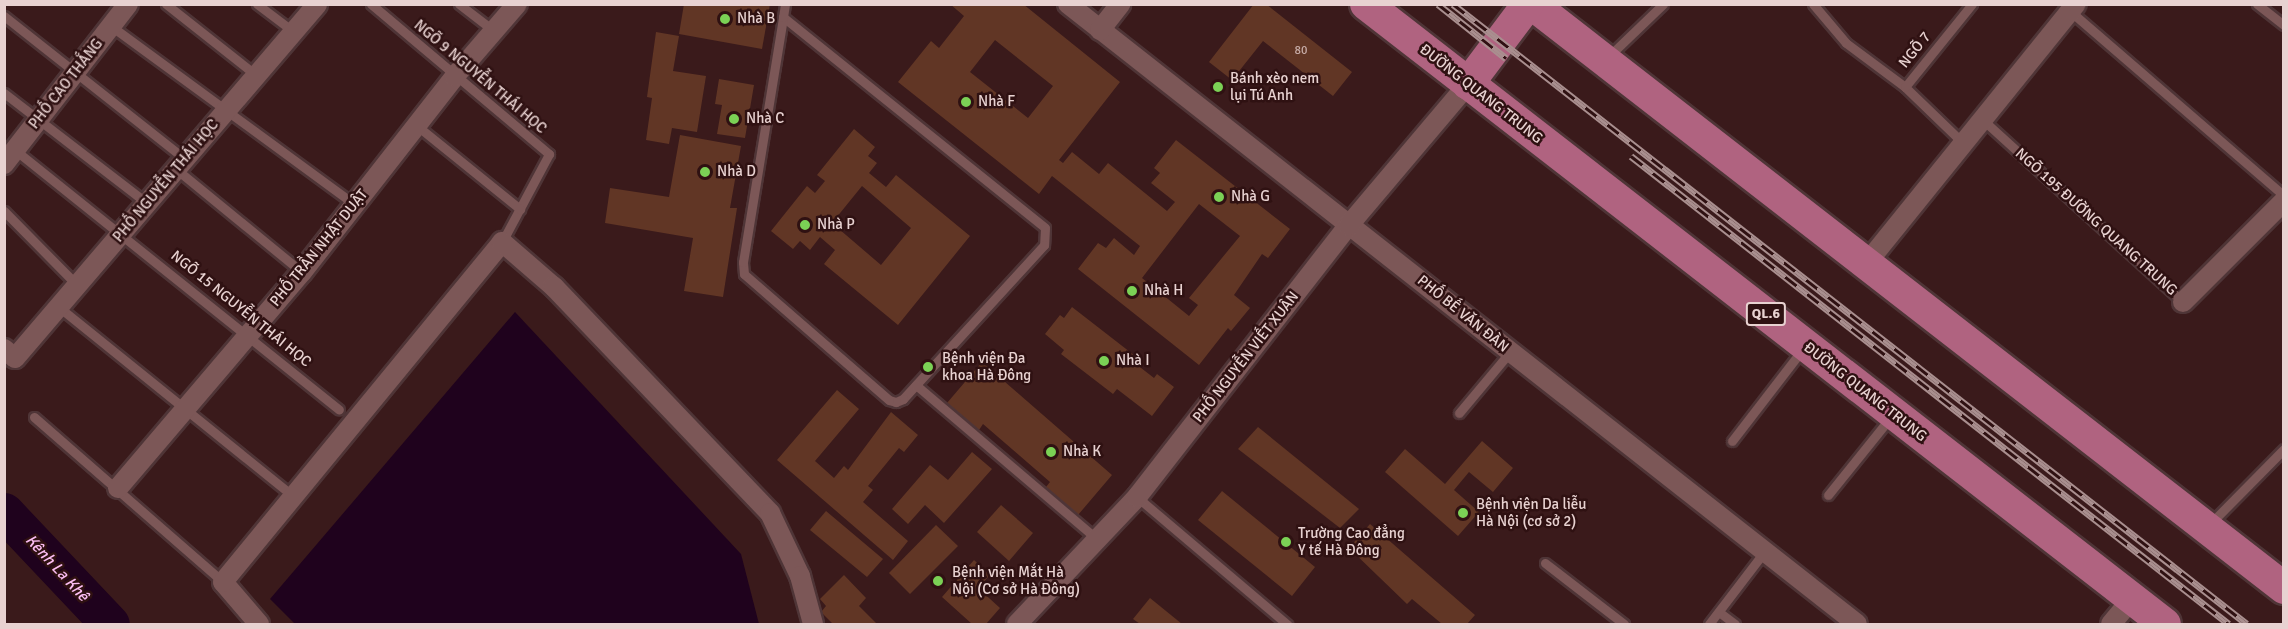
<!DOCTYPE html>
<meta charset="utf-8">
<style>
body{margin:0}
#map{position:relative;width:2288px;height:629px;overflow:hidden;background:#3a1a1b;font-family:Signika,sans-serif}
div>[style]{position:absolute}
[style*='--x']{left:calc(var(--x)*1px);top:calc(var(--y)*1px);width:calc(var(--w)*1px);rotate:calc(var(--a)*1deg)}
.water>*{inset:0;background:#1f021d}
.river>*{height:39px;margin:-19.5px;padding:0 19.5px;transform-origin:19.5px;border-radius:19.5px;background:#1f021d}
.building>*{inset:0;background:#613625}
.roads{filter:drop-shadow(2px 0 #4f3537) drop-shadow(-2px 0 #4f3537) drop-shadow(0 2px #4f3537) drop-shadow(0 -2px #4f3537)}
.service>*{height:9px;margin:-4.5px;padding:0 4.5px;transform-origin:4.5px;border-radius:4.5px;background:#7c5757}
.minor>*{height:20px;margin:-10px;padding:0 10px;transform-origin:10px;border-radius:10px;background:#7c5757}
.trunk>*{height:32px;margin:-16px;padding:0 16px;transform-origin:16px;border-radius:16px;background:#b06380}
.rail>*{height:7px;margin-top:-3.5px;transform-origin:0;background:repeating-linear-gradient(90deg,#2f1112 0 14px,#a98f8f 0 28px);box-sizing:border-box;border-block:2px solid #a98f8f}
.dots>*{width:16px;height:16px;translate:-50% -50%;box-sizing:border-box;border:3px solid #2f1112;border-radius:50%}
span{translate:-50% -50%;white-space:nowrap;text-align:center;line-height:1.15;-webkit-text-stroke:5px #2f1112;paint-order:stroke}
.number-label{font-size:12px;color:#c6aba6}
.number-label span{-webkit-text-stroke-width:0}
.shield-label span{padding:2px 4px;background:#2f1112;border:2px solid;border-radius:4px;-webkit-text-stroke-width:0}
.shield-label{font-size:14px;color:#e8d2d1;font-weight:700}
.poi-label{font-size:15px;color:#e8d2d1}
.left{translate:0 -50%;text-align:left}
.street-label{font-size:15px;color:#e8d2d1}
.water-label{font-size:16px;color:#fbbdf2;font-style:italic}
.frame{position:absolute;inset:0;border:6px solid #e8d2d1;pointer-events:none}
</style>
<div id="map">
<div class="water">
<div style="clip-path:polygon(515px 312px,741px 554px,759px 624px,295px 624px,270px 599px)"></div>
</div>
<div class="river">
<div style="--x:4;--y:512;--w:154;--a:46.6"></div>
</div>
<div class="building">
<div style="clip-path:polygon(684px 4px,770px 4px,762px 49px,679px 34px)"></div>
<div style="clip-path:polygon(evenodd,950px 4px,1023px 4px,1120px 82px,1059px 160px,1063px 163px,1072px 152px,1099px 174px,1108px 163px,1167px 211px,1175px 202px,1151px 183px,1160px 173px,1154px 168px,1176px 140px,1290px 229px,1268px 258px,1262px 254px,1234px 295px,1250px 308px,1231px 331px,1228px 328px,1199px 365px,1078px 269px,1098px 243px,1106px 248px,1114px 238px,1134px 255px,1140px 246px,1052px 176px,1039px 194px,898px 82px,931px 41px,939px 48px,964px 16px,950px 4px,995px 40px,1053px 86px,1028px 118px,970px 72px,995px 40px,950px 4px,1199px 204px,1240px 236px,1189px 298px,1198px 305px,1189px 316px,1142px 278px,1199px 204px)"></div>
<div style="clip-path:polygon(1254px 4px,1266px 4px,1352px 72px,1333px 96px,1263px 41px,1232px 80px,1209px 62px)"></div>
<div style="clip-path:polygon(656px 32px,679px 36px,673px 71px,706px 76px,697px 132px,672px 128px,669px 144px,646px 140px,652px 98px,647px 97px)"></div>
<div style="clip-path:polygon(719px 79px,754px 85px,745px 138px,717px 134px,722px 105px,715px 104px)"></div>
<div style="clip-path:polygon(evenodd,854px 129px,875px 147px,868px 156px,877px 163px,869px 173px,886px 187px,896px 175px,970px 236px,898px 325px,824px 264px,835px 250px,820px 237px,810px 250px,800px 241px,793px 249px,771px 231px,807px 186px,815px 193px,825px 181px,817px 175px,854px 129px,862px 186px,911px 228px,881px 265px,832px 223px,862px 186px)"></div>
<div style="clip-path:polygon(680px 135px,741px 146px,730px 208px,737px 208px,723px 297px,684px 291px,693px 238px,605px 223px,610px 188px,669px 197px)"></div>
<div style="clip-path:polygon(1072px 307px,1139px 359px,1136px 364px,1154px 378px,1157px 374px,1174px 387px,1152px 416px,1117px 389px,1113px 394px,1061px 354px,1064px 350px,1045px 334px,1060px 315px,1064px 318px)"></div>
<div style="clip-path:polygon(982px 362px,1112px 475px,1078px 515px,1046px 487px,1050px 482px,983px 424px,979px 430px,947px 403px)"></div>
<div style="clip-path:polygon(837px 390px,859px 409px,815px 461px,834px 478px,844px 466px,848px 470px,891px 412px,918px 435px,904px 452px,899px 448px,868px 486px,873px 490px,863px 502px,908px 541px,893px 560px,777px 460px)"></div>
<div style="clip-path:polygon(1258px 427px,1359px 509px,1340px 528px,1238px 449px)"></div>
<div style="clip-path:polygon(1482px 441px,1513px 468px,1493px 492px,1469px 472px,1454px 490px,1479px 512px,1458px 536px,1385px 472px,1405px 449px,1445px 484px)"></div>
<div style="clip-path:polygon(972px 452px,992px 469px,944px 523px,925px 505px,908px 524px,892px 509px,930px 465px,948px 480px)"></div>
<div style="clip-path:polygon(1222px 491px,1315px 567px,1292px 596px,1198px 520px)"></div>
<div style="clip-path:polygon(1001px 505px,1033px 533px,1009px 561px,977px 532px)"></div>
<div style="clip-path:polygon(826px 511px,883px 559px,867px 577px,810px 530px)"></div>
<div style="clip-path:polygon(1370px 524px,1475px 615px,1467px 624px,1442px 624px,1412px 599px,1407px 604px,1349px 548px)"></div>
<div style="clip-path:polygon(936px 525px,958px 546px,910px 594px,889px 573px)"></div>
<div style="clip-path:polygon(974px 560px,990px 575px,978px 588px,1000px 608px,986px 624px,972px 624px,942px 597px)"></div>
<div style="clip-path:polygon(844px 575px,866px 598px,859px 606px,877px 624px,833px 624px,821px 612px,826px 606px,820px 599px)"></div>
<div style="clip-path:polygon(1150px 598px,1182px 624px,1140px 624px,1133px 619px)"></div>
</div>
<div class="roads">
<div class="service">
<div style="--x:166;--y:4;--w:115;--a:38.3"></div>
<div style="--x:257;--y:4;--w:46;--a:37.1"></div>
<div style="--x:371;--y:4;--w:233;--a:40.1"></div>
<div style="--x:549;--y:154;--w:100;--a:118.1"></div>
<div style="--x:459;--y:4;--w:44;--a:37.6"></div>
<div style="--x:1813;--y:4;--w:51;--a:49.8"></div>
<div style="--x:1846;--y:43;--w:74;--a:36.7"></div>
<div style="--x:1905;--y:87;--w:81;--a:44"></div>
<div style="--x:2257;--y:4;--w:34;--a:38"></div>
<div style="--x:2070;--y:11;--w:283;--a:40.8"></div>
<div style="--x:4;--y:16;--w:231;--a:38.3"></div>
<div style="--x:783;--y:17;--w:336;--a:38.8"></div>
<div style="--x:1045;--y:228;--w:17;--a:93"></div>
<div style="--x:1044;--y:245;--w:209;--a:132.5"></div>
<div style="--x:903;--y:399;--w:8;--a:157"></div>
<div style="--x:896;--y:402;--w:7;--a:-164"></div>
<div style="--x:889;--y:400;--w:192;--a:-139"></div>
<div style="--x:744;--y:274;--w:12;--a:-95"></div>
<div style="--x:743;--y:262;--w:248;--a:-80.7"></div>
<div style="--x:783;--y:17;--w:13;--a:-81"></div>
<div style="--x:111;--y:26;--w:301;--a:36.2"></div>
<div style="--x:1608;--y:57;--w:76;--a:-43.9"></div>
<div style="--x:1905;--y:87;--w:107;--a:-51.1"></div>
<div style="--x:4;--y:93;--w:180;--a:37.6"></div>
<div style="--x:1983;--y:120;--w:270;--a:42.3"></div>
<div style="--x:416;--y:125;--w:134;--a:38.9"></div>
<div style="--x:15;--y:150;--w:415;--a:38.7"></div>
<div style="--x:176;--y:169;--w:163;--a:39.3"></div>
<div style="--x:4;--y:211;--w:105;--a:45.4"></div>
<div style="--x:60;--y:308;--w:299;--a:38.9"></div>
<div style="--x:916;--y:385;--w:239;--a:40.4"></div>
<div style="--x:1459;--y:413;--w:80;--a:-50.1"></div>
<div style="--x:34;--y:417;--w:251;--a:41.1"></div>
<div style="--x:1732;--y:441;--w:115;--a:-52.4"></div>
<div style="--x:1828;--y:495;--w:99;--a:-51.2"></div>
<div style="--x:1137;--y:497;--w:197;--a:40.3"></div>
<div style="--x:2210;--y:524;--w:105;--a:-45.4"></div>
<div style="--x:1545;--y:563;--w:100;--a:37.7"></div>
<div style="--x:1719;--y:612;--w:20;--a:37"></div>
<div style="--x:1709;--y:624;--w:91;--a:-52.6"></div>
</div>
<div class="minor">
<div style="--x:1068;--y:4;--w:1003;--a:38.16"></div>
<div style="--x:1100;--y:30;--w:33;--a:-52"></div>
<div style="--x:4;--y:164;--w:202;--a:-52.2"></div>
<div style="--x:1866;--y:264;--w:334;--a:-51.1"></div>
<div style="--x:2183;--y:302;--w:143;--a:-45"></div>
<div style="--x:4;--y:349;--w:14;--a:39"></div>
<div style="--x:15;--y:358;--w:465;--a:-49.5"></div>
<div style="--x:118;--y:488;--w:284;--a:-49.6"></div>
<div style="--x:302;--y:272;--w:249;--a:-52"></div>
<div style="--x:455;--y:76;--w:95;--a:-49.3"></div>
<div style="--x:259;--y:624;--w:55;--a:-130.6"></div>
<div style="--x:223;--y:582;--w:440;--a:-50.6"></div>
<div style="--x:502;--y:242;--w:69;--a:40.9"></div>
<div style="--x:554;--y:287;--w:313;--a:46.3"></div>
<div style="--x:770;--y:513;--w:70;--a:64.5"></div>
<div style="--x:800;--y:576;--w:50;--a:74.8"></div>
<div style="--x:1017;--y:624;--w:175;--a:-46.6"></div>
<div style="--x:1137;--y:497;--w:345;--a:-52.1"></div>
<div style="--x:1349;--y:225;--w:185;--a:-49.8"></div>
<div style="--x:2111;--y:624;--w:33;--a:-50"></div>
</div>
<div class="trunk">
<div style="--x:1366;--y:4;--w:1011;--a:37.81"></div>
<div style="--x:1532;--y:4;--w:952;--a:37.83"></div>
<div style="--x:1468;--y:84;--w:100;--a:-53.1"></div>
</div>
</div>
<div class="rail">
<div style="--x:1438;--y:4;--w:87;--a:38.5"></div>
<div style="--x:1453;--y:4;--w:1007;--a:37.98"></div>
<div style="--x:1631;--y:156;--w:759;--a:38.05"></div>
</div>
<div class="dots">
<div style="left:725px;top:19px;background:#7bd155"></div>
<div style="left:1218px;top:87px;background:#7bd155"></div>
<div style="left:966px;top:102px;background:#7bd155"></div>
<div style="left:734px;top:119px;background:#7bd155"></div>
<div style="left:705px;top:172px;background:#7bd155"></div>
<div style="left:1219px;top:197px;background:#7bd155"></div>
<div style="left:805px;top:225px;background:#7bd155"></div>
<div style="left:1132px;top:291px;background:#7bd155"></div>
<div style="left:1104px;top:361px;background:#7bd155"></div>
<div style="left:928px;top:367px;background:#7bd155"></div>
<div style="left:1051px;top:452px;background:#7bd155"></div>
<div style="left:1463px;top:513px;background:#7bd155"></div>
<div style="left:1286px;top:542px;background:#7bd155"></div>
<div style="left:938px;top:581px;background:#7bd155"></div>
</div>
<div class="number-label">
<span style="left:1301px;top:51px">80</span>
</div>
<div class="shield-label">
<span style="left:1766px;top:314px">QL.6</span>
</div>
<div class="poi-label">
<span class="left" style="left:737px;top:19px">Nhà B</span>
<span class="left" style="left:1230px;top:87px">Bánh xèo nem<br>lụi Tú Anh</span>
<span class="left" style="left:978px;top:102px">Nhà F</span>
<span class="left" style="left:746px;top:119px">Nhà C</span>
<span class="left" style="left:717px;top:172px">Nhà D</span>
<span class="left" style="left:1231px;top:197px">Nhà G</span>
<span class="left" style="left:817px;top:225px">Nhà P</span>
<span class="left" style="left:1144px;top:291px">Nhà H</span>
<span class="left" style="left:942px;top:367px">Bệnh viện Đa<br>khoa Hà Đông</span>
<span class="left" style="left:1116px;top:361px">Nhà I</span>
<span class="left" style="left:1063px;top:452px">Nhà K</span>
<span class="left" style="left:1476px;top:513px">Bệnh viện Da liễu<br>Hà Nội (cơ sở 2)</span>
<span class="left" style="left:1298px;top:542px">Trường Cao đẳng<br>Y tế Hà Đông</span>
<span class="left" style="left:952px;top:581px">Bệnh viện Mắt Hà<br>Nội (Cơ sở Hà Đông)</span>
</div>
<div class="street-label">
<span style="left:1915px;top:50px;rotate:-51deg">NGÕ 7</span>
<span style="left:480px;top:77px;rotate:40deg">NGÕ 9 NGUYỄN THÁI HỌC</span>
<span style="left:66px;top:84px;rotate:-52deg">PHỐ CAO THẮNG</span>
<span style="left:1481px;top:94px;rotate:38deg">ĐƯỜNG QUANG TRUNG</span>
<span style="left:166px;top:181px;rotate:-50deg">PHỐ NGUYỄN THÁI HỌC</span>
<span style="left:2096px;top:222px;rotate:42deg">NGÕ 195 ĐƯỜNG QUANG TRUNG</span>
<span style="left:319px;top:248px;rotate:-51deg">PHỐ TRẦN NHẬT DUẬT</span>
<span style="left:241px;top:309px;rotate:39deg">NGÕ 15 NGUYỄN THÁI HỌC</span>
<span style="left:1463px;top:314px;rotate:39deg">PHỐ BẾ VĂN ĐÀN</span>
<span style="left:1246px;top:357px;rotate:-52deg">PHỐ NGUYỄN VIẾT XUÂN</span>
<span style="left:1865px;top:392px;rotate:38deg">ĐƯỜNG QUANG TRUNG</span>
</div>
<div class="water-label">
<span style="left:57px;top:568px;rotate:47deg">Kênh La Khê</span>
</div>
<div class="frame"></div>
</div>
